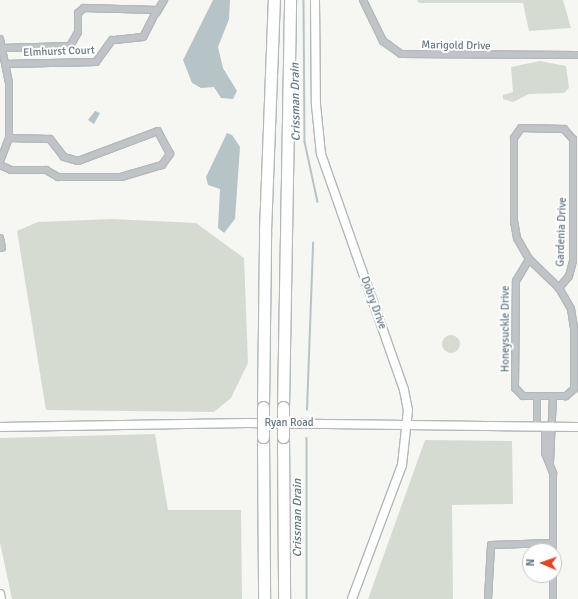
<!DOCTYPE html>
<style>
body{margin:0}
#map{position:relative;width:578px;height:599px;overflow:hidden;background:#f6f6f3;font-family:Signika,sans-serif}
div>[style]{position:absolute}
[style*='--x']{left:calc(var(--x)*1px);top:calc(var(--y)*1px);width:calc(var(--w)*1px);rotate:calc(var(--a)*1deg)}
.green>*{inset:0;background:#d6dbd2}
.round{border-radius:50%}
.water>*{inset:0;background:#b6c4c7}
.stream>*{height:1.5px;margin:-0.75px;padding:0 0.75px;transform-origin:0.75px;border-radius:0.75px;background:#b6c4c7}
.roads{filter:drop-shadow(1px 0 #b2b8bc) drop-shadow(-1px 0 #b2b8bc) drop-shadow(0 1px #b2b8bc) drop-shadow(0 -1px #b2b8bc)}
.street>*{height:6px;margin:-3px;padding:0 3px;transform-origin:3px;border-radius:3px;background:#c0c4c7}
.secondary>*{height:8px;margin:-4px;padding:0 4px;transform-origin:4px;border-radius:4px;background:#fff}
.highway>*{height:11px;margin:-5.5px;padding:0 5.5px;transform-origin:5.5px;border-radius:5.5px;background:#fff}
.bridges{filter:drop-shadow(1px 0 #b3b7ba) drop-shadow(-1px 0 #b3b7ba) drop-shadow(0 1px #b3b7ba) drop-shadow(0 -1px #b3b7ba)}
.highway-bridge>*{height:11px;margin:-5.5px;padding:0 5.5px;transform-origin:5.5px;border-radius:5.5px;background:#fff}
span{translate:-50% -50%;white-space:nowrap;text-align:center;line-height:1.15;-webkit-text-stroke:4px #fff;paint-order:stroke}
.street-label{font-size:11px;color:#667984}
.water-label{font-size:12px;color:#617b80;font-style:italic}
.north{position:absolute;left:522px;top:543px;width:40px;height:40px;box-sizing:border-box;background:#fff;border:1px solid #c2c9ce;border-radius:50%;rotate:272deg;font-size:11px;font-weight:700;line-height:16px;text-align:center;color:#667984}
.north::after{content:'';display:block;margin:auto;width:14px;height:18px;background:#e24428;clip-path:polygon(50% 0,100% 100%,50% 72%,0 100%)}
</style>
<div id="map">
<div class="green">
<div style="clip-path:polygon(417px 0,563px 0,571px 28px,529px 31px,523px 3px,419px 3px)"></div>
<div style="clip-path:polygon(540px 61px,566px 66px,569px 88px,564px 93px,529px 94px,513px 102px,503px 99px,503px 95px,513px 92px,511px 67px)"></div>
<div style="clip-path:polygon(112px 219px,196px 223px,244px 258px,248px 363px,231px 398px,214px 412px,46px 410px,17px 231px,38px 222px)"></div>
<div class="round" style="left:442px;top:335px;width:18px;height:18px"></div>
<div style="clip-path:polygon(155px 434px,168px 510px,241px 510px,242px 599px,12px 599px,0 543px,0 438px)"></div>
<div style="clip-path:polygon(425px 440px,512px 441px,513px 504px,452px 505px,453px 599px,368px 599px)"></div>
</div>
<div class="water">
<div style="clip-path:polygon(213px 0,230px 0,229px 19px,218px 47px,223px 68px,237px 91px,233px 99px,221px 98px,214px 87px,201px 88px,192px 83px,183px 60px)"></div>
<div style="clip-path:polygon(95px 111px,100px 113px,94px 124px,88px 120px)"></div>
<div style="clip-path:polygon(227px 133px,232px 135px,240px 147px,235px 219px,224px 233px,218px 228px,220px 189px,208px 185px,206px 177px)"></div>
</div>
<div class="stream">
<div style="--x:304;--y:0;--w:142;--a:89.6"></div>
<div style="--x:305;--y:142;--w:61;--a:77.8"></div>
<div style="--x:307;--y:410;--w:167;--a:-87.9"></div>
<div style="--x:307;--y:438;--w:161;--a:90"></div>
</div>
<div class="roads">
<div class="street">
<div style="--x:363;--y:0;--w:46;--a:64"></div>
<div style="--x:383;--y:41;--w:22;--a:36"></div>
<div style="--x:401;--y:54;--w:177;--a:0.3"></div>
<div style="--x:157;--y:12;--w:14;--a:-60"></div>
<div style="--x:0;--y:39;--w:45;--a:78.4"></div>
<div style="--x:9;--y:83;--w:55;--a:90"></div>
<div style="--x:9;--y:138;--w:26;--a:111"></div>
<div style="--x:2;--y:48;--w:68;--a:-1.7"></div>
<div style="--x:70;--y:46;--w:16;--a:-60"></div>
<div style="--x:78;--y:32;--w:19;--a:-90"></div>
<div style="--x:78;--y:13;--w:8;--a:-40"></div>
<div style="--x:84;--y:8;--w:73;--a:1.6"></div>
<div style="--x:157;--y:10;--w:30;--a:117"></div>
<div style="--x:143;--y:37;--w:31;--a:174"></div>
<div style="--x:112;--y:40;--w:27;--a:126"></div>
<div style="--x:96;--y:62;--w:91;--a:178.7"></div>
<div style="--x:521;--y:128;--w:43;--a:1.3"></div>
<div style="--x:564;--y:129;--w:13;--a:48"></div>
<div style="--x:573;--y:139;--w:122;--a:90"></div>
<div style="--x:573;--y:261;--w:16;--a:105"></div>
<div style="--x:569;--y:276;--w:16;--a:130"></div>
<div style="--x:559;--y:288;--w:24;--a:60"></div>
<div style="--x:571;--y:309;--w:20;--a:81"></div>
<div style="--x:574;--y:329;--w:60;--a:90"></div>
<div style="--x:574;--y:389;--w:11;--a:139"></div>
<div style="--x:566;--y:396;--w:43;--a:180"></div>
<div style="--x:523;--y:396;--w:11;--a:-135"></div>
<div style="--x:515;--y:388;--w:107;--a:-89.5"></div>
<div style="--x:516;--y:281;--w:26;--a:-59"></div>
<div style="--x:529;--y:259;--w:24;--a:-120"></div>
<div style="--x:517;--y:238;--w:17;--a:-100"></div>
<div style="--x:514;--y:221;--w:83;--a:-90"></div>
<div style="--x:514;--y:138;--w:12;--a:-55"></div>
<div style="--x:0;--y:165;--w:12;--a:24"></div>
<div style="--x:11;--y:170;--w:35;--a:0"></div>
<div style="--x:46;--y:170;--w:14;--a:30"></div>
<div style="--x:58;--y:177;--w:63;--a:0"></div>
<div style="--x:121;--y:177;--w:43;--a:-16.3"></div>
<div style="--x:162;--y:165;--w:14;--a:-54"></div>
<div style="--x:170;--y:154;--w:26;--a:-118"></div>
<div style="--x:158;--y:131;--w:85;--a:159.4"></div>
<div style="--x:78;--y:161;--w:15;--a:-164"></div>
<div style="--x:64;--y:157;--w:23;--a:-128"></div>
<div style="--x:50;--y:139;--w:41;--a:-178.6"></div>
<div style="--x:0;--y:238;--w:10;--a:79"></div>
<div style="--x:529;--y:259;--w:42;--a:44"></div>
<div style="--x:537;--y:427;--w:31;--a:-90"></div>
<div style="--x:545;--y:427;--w:26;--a:90"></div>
<div style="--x:545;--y:453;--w:22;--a:68"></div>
<div style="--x:553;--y:473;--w:78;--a:90"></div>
<div style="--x:550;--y:462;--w:66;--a:-87.4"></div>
<div style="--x:488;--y:599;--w:54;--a:-86.8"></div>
<div style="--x:491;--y:545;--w:62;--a:-1.8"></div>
<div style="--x:553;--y:599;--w:24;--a:-90"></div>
</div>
<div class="secondary">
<div style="--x:315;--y:0;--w:105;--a:89.5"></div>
<div style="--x:316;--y:105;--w:49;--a:84.2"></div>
<div style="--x:321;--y:154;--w:250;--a:70.6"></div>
<div style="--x:404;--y:390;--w:20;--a:79"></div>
<div style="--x:408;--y:410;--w:55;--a:96.2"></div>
<div style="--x:402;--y:465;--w:143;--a:110.5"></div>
<div style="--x:0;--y:427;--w:247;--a:-0.9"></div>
<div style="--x:247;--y:423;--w:331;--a:0.7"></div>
<div style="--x:0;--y:594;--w:5;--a:79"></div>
</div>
<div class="highway">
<div style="--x:263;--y:407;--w:176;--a:-89.3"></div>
<div style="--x:265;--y:231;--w:231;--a:-87.8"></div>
<div style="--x:283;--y:407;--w:407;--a:-89"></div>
<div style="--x:263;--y:437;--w:162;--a:89.6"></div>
<div style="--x:283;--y:437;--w:162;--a:89.6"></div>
</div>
</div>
<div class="bridges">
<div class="highway-bridge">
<div style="--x:283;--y:407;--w:30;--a:90"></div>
<div style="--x:263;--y:437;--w:30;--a:-90"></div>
</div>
</div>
<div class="street-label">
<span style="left:456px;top:46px;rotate:1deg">Marigold Drive</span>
<span style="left:59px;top:52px;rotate:-2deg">Elmhurst Court</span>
<span style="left:562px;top:232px;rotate:-88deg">Gardenia Drive</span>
<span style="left:373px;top:303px;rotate:70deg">Dobry Drive</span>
<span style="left:506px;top:329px;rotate:-90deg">Honeysuckle Drive</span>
<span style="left:289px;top:423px">Ryan Road</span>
</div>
<div class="water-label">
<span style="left:296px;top:102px;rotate:-91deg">Crissman Drain</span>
<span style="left:298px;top:518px;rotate:-90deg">Crissman Drain</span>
</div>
<div class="north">N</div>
</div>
